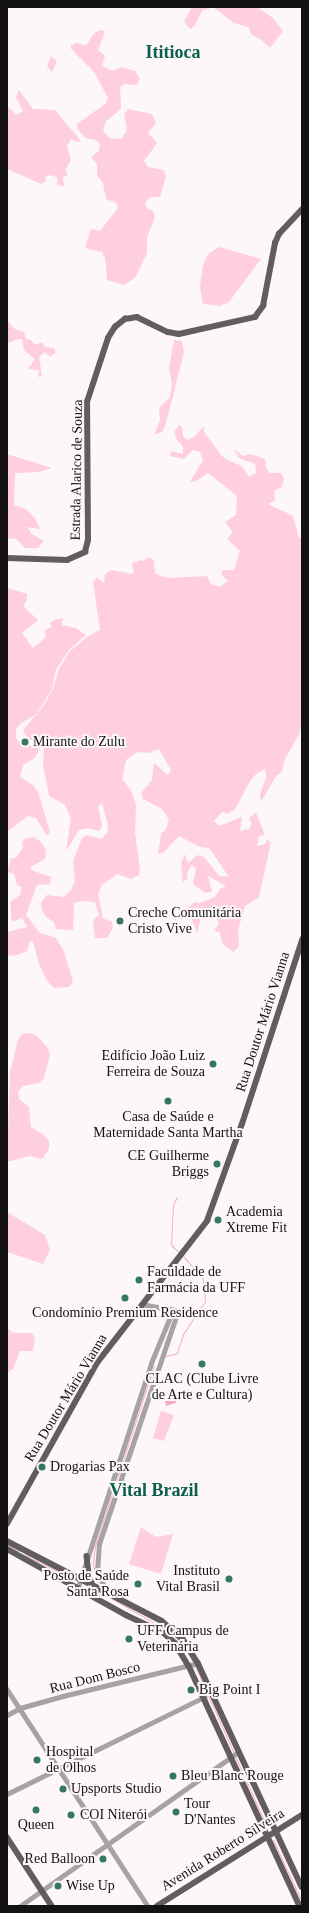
<!DOCTYPE html>
<meta charset="utf-8">
<style>
body{margin:0}
#map{position:relative;width:309px;height:1913px;overflow:hidden;background:#fdf7f9;font-family:Georgia,serif}
div>[style]{position:absolute}
[style*='--x']{left:calc(var(--x)*1px);top:calc(var(--y)*1px);width:calc(var(--w)*1px);rotate:calc(var(--a)*1deg)}
.green>*{inset:0;background:#ffcee1}
.water>*{inset:0;background:#f7abcb}
.stream>*{height:1px;margin:-0.5px;padding:0 0.5px;transform-origin:0.5px;border-radius:0.5px;background:#f7abcb}
.minor>*{height:4.5px;margin:-2.25px;padding:0 2.25px;transform-origin:2.25px;border-radius:2.25px;background:#a6a3a4}
.major>*{height:5.5px;margin:-2.75px;padding:0 2.75px;transform-origin:2.75px;border-radius:2.75px;background:#625e60}
.dots>*{width:11px;height:11px;translate:-50% -50%;box-sizing:border-box;border:2px solid #fdf7f9;border-radius:50%}
span{translate:-50% -50%;white-space:nowrap;text-align:center;line-height:1.15;-webkit-text-stroke:4px #fdf7f9;paint-order:stroke}
.street-label{font-size:14px;color:#131112}
.poi-label{font-size:14px;color:#131112}
.left{translate:0 -50%;text-align:left}
.right{translate:-100% -50%;text-align:right}
.district-label{font-size:18px;color:#0b5f4d;font-weight:700}
.frame{position:absolute;inset:0;border:8px solid #131112;pointer-events:none}
</style>
<div id="map">
<div class="green">
<div style="clip-path:polygon(192px 7px,257px 7px,273px 18px,283px 31px,270px 48px,260px 39px,252px 35px,248px 27px,234px 23px,213px 7px,202px 11px,194px 27px,190px 29px,184px 21px)"></div>
<div style="clip-path:polygon(101px 30px,104px 31px,104px 35px,98px 50px,105px 56px,102px 66px,113px 71px,122px 67px,135px 71px,140px 79px,137px 85px,125px 84px,120px 87px,121px 109px,106px 121px,103px 131px,110px 138px,121px 139px,127px 131px,124px 114px,128px 109px,152px 114px,156px 123px,148px 133px,157px 143px,144px 161px,148px 167px,163px 170px,166px 176px,160px 197px,150px 197px,145px 203px,147px 208px,153px 211px,155px 217px,147px 237px,147px 253px,135px 278px,124px 285px,107px 280px,105px 258px,102px 252px,85px 248px,91px 229px,100px 231px,118px 208px,116px 203px,106px 199px,103px 183px,97px 175px,97px 164px,91px 157px,99px 151px,100px 145px,96px 140px,85px 138px,77px 128px,77px 124px,105px 104px,108px 98px,94px 72px,71px 49px,71px 45px,77px 43px,86px 46px,94px 33px)"></div>
<div style="clip-path:polygon(51px 56px,57px 61px,52px 72px,47px 67px)"></div>
<div style="clip-path:polygon(19px 90px,33px 109px,55px 110px,81px 141px,77px 142px,71px 139px,67px 146px,71px 160px,65px 170px,68px 175px,63px 177px,64px 186px,57px 185px,57px 178px,52px 175px,46px 176px,45px 182px,41px 184px,7px 169px,7px 108px,11px 109px,16px 115px,23px 111px,16px 97px)"></div>
<div style="clip-path:polygon(219px 247px,261px 259px,229px 302px,220px 306px,203px 304px,200px 286px,203px 265px,208px 254px)"></div>
<div style="clip-path:polygon(7px 321px,15px 329px,24px 332px,26px 339px,31px 340px,35px 345px,42px 342px,45px 347px,54px 348px,56px 352px,50px 357px,45px 352px,39px 357px,42px 376px,38px 377px,39px 370px,28px 369px,35px 359px,24px 350px,22px 339px,15px 340px,7px 344px)"></div>
<div style="clip-path:polygon(174px 340px,182px 341px,184px 352px,166px 423px,163px 431px,154px 435px,160px 420px,159px 408px,170px 397px,172px 384px,169px 368px)"></div>
<div style="clip-path:polygon(179px 425px,182px 427px,183px 436px,187px 440px,194px 437px,204px 426px,204px 432px,222px 456px,227px 460px,242px 466px,249px 477px,256px 473px,255px 464px,239px 458px,234px 449px,243px 456px,250px 454px,263px 458px,266px 461px,265px 466px,269px 473px,281px 473px,284px 479px,282px 487px,274px 491px,275px 500px,268px 504px,293px 516px,299px 537px,302px 539px,302px 724px,299px 734px,284px 761px,282px 772px,276px 776px,261px 802px,260px 794px,266px 778px,265px 769px,256px 774px,250px 781px,236px 808px,228px 814px,222px 812px,214px 821px,219px 826px,242px 817px,240px 831px,249px 829px,252px 824px,249px 818px,256px 813px,265px 835px,259px 836px,257px 846px,265px 844px,267px 840px,271px 842px,259px 897px,245px 906px,238px 930px,239px 946px,233px 952px,222px 943px,220px 932px,214px 931px,219px 923px,214px 916px,202px 914px,197px 933px,187px 908px,195px 902px,200px 903px,215px 897px,220px 889px,226px 886px,208px 876px,212px 892px,205px 893px,193px 884px,196px 869px,192px 865px,187px 873px,188px 878px,183px 882px,181px 863px,185px 854px,188px 863px,198px 855px,205px 858px,219px 876px,229px 877px,209px 848px,200px 847px,179px 836px,164px 852px,158px 854px,161px 834px,166px 829px,169px 820px,162px 809px,143px 799px,141px 793px,152px 780px,154px 763px,168px 775px,171px 770px,159px 749px,149px 753px,137px 752px,126px 760px,122px 779px,132px 792px,136px 805px,135px 833px,140px 869px,139px 875px,131px 879px,117px 874px,102px 885px,98px 894px,103px 918px,112px 922px,113px 928px,107px 938px,95px 938px,93px 920px,99px 915px,95px 902px,82px 901px,74px 903px,73px 930px,56px 929px,54px 922px,46px 917px,42px 910px,41px 902px,47px 895px,64px 897px,71px 890px,75px 881px,73px 861px,82px 838px,87px 835px,101px 839px,107px 833px,108px 825px,102px 803px,98px 807px,102px 825px,99px 831px,88px 828px,79px 830px,66px 851px,71px 818px,65px 805px,49px 796px,43px 765px,44px 744px,28px 739px,23px 730px,44px 705px,53px 689px,58px 671px,69px 652px,87px 637px,100px 630px,93px 582px,97px 577px,104px 583px,105px 574px,111px 570px,134px 574px,132px 563px,141px 560px,143px 561px,149px 557px,154px 561px,155px 573px,160px 576px,170px 578px,207px 576px,210px 583px,219px 587px,228px 581px,221px 574px,223px 570px,234px 570px,240px 551px,227px 539px,233px 532px,225px 522px,236px 515px,237px 496px,208px 473px,196px 481px,190px 482px,203px 460px,200px 452px,193px 450px,184px 459px,170px 456px,171px 451px,183px 454px,183px 446px,177px 440px,174px 432px)"></div>
<div style="clip-path:polygon(7px 454px,52px 468px,40px 472px,15px 473px,14px 505px,26px 509px,35px 518px,40px 529px,27px 527px,32px 534px,44px 541px,38px 548px,25px 548px,16px 539px,7px 538px)"></div>
<div style="clip-path:polygon(7px 588px,27px 594px,27px 600px,23px 606px,38px 620px,22px 633px,33px 648px,46px 637px,45px 630px,52px 627px,50px 623px,54px 620px,63px 618px,62px 625px,76px 628px,86px 635px,68px 651px,56px 670px,52px 689px,43px 704px,35px 715px,20px 724px,16px 729px,16px 738px,20px 743px,40px 748px,35px 758px,23px 765px,20px 777px,33px 785px,38px 792px,50px 832px,47px 836px,36px 818px,28px 816px,7px 832px)"></div>
<div style="clip-path:polygon(34px 837px,41px 842px,46px 850px,45px 859px,31px 867px,31px 870px,51px 877px,50px 884px,37px 885px,26px 915px,40px 933px,56px 938px,64px 951px,73px 982px,69px 987px,54px 988px,47px 981px,39px 964px,33px 941px,30px 941px,27px 951px,14px 956px,7px 955px,7px 932px,27px 927px,22px 918px,12px 922px,10px 902px,20px 895px,22px 887px,17px 885px,14px 874px,7px 872px,11px 858px,16px 858px,23px 847px,22px 842px,26px 838px)"></div>
<div style="clip-path:polygon(30px 1033px,37px 1036px,48px 1048px,50px 1055px,44px 1078px,39px 1083px,23px 1086px,18px 1092px,19px 1099px,29px 1107px,31px 1127px,44px 1135px,49px 1141px,49px 1149px,42px 1159px,29px 1156px,7px 1162px,10px 1072px,18px 1040px,22px 1034px)"></div>
<div style="clip-path:polygon(7px 1212px,45px 1235px,50px 1250px,43px 1264px,7px 1252px)"></div>
<div style="clip-path:polygon(7px 1328px,13px 1333px,31px 1333px,35px 1337px,33px 1351px,20px 1351px,13px 1369px,7px 1373px)"></div>
<div style="clip-path:polygon(161px 1411px,174px 1415px,164px 1441px,153px 1438px)"></div>
<div style="clip-path:polygon(141px 1527px,156px 1537px,173px 1534px,161px 1574px,129px 1564px)"></div>
</div>
<div class="water">
<div style="clip-path:polygon(172px 1396px,177px 1398px,176px 1403px,166px 1406px,165px 1401px)"></div>
</div>
<div class="stream">
<div style="--x:177;--y:1197;--w:9;--a:117"></div>
<div style="--x:173;--y:1205;--w:37;--a:93"></div>
<div style="--x:171;--y:1242;--w:4;--a:76"></div>
<div style="--x:172;--y:1246;--w:9;--a:41"></div>
<div style="--x:166;--y:1356;--w:11;--a:-15"></div>
<div style="--x:177;--y:1353;--w:20;--a:-72"></div>
<div style="--x:183;--y:1334;--w:40;--a:-56"></div>
<div style="--x:205;--y:1301;--w:22;--a:-95"></div>
<div style="--x:203;--y:1279;--w:30;--a:-131"></div>
<div style="--x:7;--y:1545;--w:13;--a:29"></div>
<div style="--x:25;--y:1555;--w:59;--a:26.1"></div>
<div style="--x:98;--y:1582;--w:19;--a:-106"></div>
<div style="--x:93;--y:1564;--w:18;--a:-84"></div>
<div style="--x:95;--y:1546;--w:189;--a:-71.9"></div>
<div style="--x:106;--y:1595;--w:72;--a:30.1"></div>
<div style="--x:168;--y:1631;--w:20;--a:41"></div>
<div style="--x:183;--y:1644;--w:21;--a:61"></div>
<div style="--x:195;--y:1666;--w:95;--a:65.9"></div>
<div style="--x:235;--y:1756;--w:76;--a:65.8"></div>
<div style="--x:273;--y:1840;--w:68;--a:64.9"></div>
</div>
<div class="minor">
<div style="--x:78;--y:1587;--w:236;--a:-71.9"></div>
<div style="--x:151;--y:1363;--w:57;--a:-67.5"></div>
<div style="--x:107;--y:1593;--w:23;--a:-115"></div>
<div style="--x:97;--y:1572;--w:28;--a:-86"></div>
<div style="--x:99;--y:1544;--w:246;--a:-71.3"></div>
<div style="--x:178;--y:1311;--w:36;--a:-170"></div>
<div style="--x:7;--y:1689;--w:259;--a:57"></div>
<div style="--x:7;--y:1715;--w:15;--a:-28"></div>
<div style="--x:20;--y:1708;--w:45;--a:-15.6"></div>
<div style="--x:63;--y:1696;--w:139;--a:-13.7"></div>
<div style="--x:7;--y:1794;--w:220;--a:-26.2"></div>
<div style="--x:20;--y:1906;--w:267;--a:-35.2"></div>
</div>
<div class="major">
<div style="--x:7;--y:558;--w:60;--a:1.9"></div>
<div style="--x:67;--y:560;--w:20;--a:-24"></div>
<div style="--x:85;--y:552;--w:12;--a:-76"></div>
<div style="--x:88;--y:540;--w:138;--a:-90.4"></div>
<div style="--x:87;--y:402;--w:67;--a:-71.8"></div>
<div style="--x:108;--y:338;--w:13;--a:-58"></div>
<div style="--x:115;--y:327;--w:13;--a:-39"></div>
<div style="--x:125;--y:319;--w:12;--a:-9"></div>
<div style="--x:137;--y:317;--w:34;--a:26"></div>
<div style="--x:168;--y:332;--w:11;--a:10"></div>
<div style="--x:179;--y:334;--w:78;--a:-12.6"></div>
<div style="--x:255;--y:317;--w:14;--a:-54"></div>
<div style="--x:263;--y:306;--w:64;--a:-79.2"></div>
<div style="--x:275;--y:243;--w:10;--a:-66"></div>
<div style="--x:279;--y:234;--w:34;--a:-47"></div>
<div style="--x:7;--y:1524;--w:184;--a:-60.8"></div>
<div style="--x:97;--y:1363;--w:180;--a:-52.2"></div>
<div style="--x:207;--y:1221;--w:103;--a:-70.2"></div>
<div style="--x:242;--y:1124;--w:194;--a:-71.9"></div>
<div style="--x:7;--y:1541;--w:174;--a:27.3"></div>
<div style="--x:162;--y:1621;--w:28;--a:41"></div>
<div style="--x:183;--y:1639;--w:28;--a:58"></div>
<div style="--x:198;--y:1663;--w:247;--a:65.1"></div>
<div style="--x:7;--y:1549;--w:136;--a:29"></div>
<div style="--x:126;--y:1615;--w:42;--a:25.3"></div>
<div style="--x:164;--y:1633;--w:15;--a:42"></div>
<div style="--x:175;--y:1643;--w:27;--a:59"></div>
<div style="--x:189;--y:1666;--w:264;--a:65.2"></div>
<div style="--x:87;--y:1556;--w:19;--a:84"></div>
<div style="--x:89;--y:1575;--w:25;--a:69"></div>
<div style="--x:7;--y:1837;--w:82;--a:56.9"></div>
<div style="--x:157;--y:1906;--w:171;--a:-32.1"></div>
</div>
<div class="dots">
<div style="left:25px;top:742px;background:#367664"></div>
<div style="left:120px;top:921px;background:#367664"></div>
<div style="left:213px;top:1064px;background:#367664"></div>
<div style="left:168px;top:1101px;background:#367664"></div>
<div style="left:217px;top:1164px;background:#367664"></div>
<div style="left:218px;top:1220px;background:#367664"></div>
<div style="left:139px;top:1280px;background:#367664"></div>
<div style="left:125px;top:1298px;background:#367664"></div>
<div style="left:202px;top:1364px;background:#367664"></div>
<div style="left:42px;top:1467px;background:#367664"></div>
<div style="left:229px;top:1579px;background:#367664"></div>
<div style="left:138px;top:1584px;background:#367664"></div>
<div style="left:129px;top:1639px;background:#367664"></div>
<div style="left:191px;top:1690px;background:#367664"></div>
<div style="left:37px;top:1760px;background:#367664"></div>
<div style="left:173px;top:1776px;background:#367664"></div>
<div style="left:63px;top:1789px;background:#367664"></div>
<div style="left:36px;top:1810px;background:#367664"></div>
<div style="left:176px;top:1812px;background:#367664"></div>
<div style="left:71px;top:1815px;background:#367664"></div>
<div style="left:103px;top:1859px;background:#367664"></div>
<div style="left:58px;top:1886px;background:#367664"></div>
</div>
<div class="street-label">
<span style="left:77px;top:470px;rotate:-89deg">Estrada Alarico de Souza</span>
<span style="left:263px;top:1022px;rotate:-72deg">Rua Doutor Mário Vianna</span>
<span style="left:66px;top:1398px;rotate:-59deg">Rua Doutor Mário Vianna</span>
<span style="left:95px;top:1678px;rotate:-14deg">Rua Dom Bosco</span>
<span style="left:223px;top:1850px;rotate:-32deg">Avenida Roberto Silveira</span>
</div>
<div class="poi-label">
<span class="left" style="left:33px;top:742px">Mirante do Zulu</span>
<span class="left" style="left:128px;top:921px">Creche Comunitária<br>Cristo Vive</span>
<span class="right" style="left:205px;top:1064px">Edifício João Luiz<br>Ferreira de Souza</span>
<span style="left:168px;top:1125px">Casa de Saúde e<br>Maternidade Santa Martha</span>
<span class="right" style="left:209px;top:1164px">CE Guilherme<br>Briggs</span>
<span class="left" style="left:226px;top:1220px">Academia<br>Xtreme Fit</span>
<span class="left" style="left:147px;top:1280px">Faculdade de<br>Farmácia da UFF</span>
<span style="left:125px;top:1313px">Condomínio Premium Residence</span>
<span style="left:202px;top:1387px">CLAC (Clube Livre<br>de Arte e Cultura)</span>
<span class="left" style="left:50px;top:1467px">Drogarias Pax</span>
<span class="right" style="left:220px;top:1579px">Instituto<br>Vital Brasil</span>
<span class="right" style="left:129px;top:1584px">Posto de Saúde<br>Santa Rosa</span>
<span class="left" style="left:137px;top:1639px">UFF Campus de<br>Veterinária</span>
<span class="left" style="left:199px;top:1690px">Big Point I</span>
<span class="left" style="left:46px;top:1760px">Hospital<br>de Olhos</span>
<span class="left" style="left:181px;top:1776px">Bleu Blanc Rouge</span>
<span class="left" style="left:71px;top:1789px">Upsports Studio</span>
<span class="left" style="left:184px;top:1812px">Tour<br>D'Nantes</span>
<span class="left" style="left:80px;top:1815px">COI Niterói</span>
<span style="left:36px;top:1825px">Queen</span>
<span class="right" style="left:95px;top:1859px">Red Balloon</span>
<span class="left" style="left:66px;top:1886px">Wise Up</span>
</div>
<div class="district-label">
<span style="left:173px;top:52px">Ititioca</span>
<span style="left:154px;top:1490px">Vital Brazil</span>
</div>
<div class="frame"></div>
</div>
